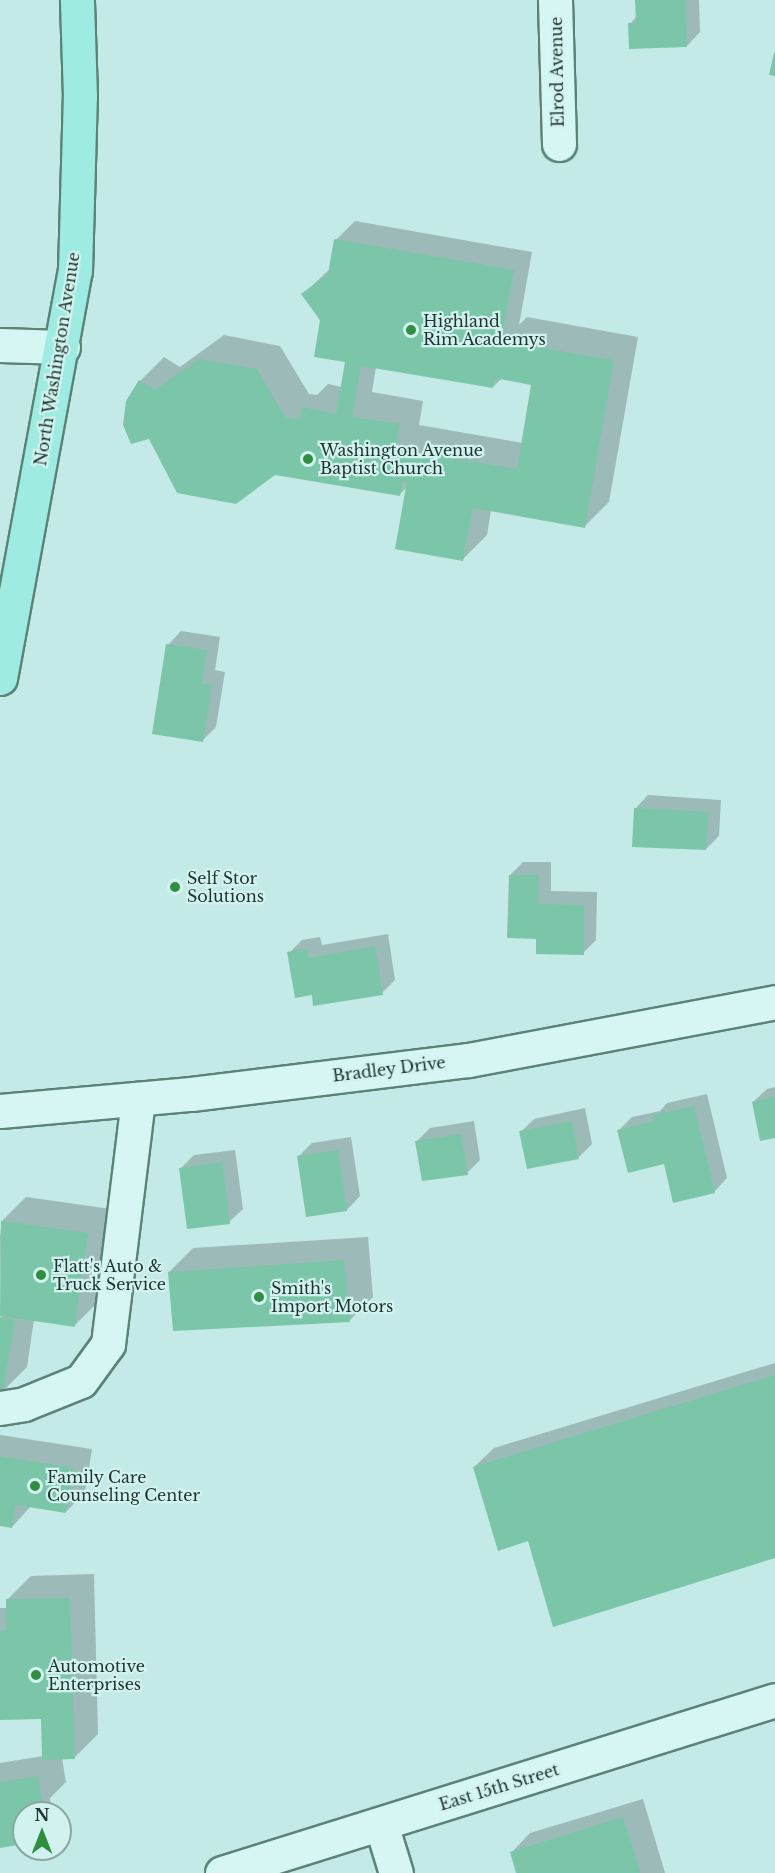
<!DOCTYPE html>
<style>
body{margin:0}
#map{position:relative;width:775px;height:1873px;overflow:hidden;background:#c3eae6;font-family:"Libre Baskerville",serif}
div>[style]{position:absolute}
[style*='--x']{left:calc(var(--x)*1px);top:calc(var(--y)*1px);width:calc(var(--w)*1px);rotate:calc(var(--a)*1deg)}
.shadow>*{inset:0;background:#0003}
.building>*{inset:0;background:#7bc6a8}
.roads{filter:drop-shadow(2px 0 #5b8378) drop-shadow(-2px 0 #5b8378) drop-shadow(0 2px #5b8378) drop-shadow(0 -2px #5b8378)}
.minor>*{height:33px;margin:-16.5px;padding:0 16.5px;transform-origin:16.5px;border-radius:16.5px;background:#d5f6f2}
.major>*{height:33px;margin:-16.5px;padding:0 16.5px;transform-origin:16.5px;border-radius:16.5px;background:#9debe1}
.dots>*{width:16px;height:16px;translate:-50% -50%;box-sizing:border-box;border:3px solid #d2f2ef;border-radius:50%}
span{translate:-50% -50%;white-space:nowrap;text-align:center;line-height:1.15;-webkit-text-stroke:4.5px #d2f2ef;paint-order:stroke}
.street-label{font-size:16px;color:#1e342d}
.poi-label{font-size:16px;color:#1e342d}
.left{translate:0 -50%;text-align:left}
.north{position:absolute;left:12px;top:1801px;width:60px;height:60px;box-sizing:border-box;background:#d2f2ef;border:2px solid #8aa6a1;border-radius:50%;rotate:0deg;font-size:16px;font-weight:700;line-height:24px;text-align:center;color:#1e342d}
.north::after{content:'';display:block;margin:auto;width:21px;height:27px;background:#2f8e40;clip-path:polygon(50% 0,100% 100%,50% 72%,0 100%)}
</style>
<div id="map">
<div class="shadow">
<div style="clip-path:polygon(637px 0,699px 0,700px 32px,687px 46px,630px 24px,637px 16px)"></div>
<div style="clip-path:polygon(evenodd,355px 221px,532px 252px,519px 325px,527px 317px,638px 337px,609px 502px,585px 526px,491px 510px,487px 535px,463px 559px,407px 487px,400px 494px,275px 473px,140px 381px,164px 357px,180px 367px,224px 335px,280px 346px,309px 394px,317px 395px,328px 384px,342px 387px,346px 361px,303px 294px,330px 269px,336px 240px,355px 221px,376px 367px,493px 387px,502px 378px,533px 383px,523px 443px,419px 425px,423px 401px,372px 392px,376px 367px)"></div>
<div style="clip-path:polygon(181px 631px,220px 637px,215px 670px,225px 672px,216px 727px,203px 740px,168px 645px)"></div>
<div style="clip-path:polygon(648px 795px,721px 800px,719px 836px,706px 849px,635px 809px)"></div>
<div style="clip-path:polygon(523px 862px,551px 862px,551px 891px,597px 892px,596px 940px,583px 953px,538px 937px,510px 875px)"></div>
<div style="clip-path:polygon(388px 934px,395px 980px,382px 993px,313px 993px,289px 953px,302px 940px,320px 937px,322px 945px)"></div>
<div style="clip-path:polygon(775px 1087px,775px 1136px,753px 1102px,767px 1089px)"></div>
<div style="clip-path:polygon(707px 1094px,727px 1178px,714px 1192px,619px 1130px,632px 1117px,660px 1111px,667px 1103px)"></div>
<div style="clip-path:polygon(585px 1108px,592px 1144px,579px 1157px,521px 1132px,534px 1119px)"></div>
<div style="clip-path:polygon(474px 1121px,480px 1160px,467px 1173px,417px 1141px,430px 1128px)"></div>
<div style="clip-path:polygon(351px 1137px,360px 1196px,347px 1210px,298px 1157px,312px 1143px)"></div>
<div style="clip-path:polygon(235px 1150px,243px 1209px,229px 1222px,181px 1168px,194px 1155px)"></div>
<div style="clip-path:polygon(26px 1197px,111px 1209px,98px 1302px,74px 1326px,34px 1320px,27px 1367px,3px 1391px,0 1237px,2px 1221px)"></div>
<div style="clip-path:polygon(368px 1237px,373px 1297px,349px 1321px,169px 1272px,193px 1248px)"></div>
<div style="clip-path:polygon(775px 1363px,775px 1557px,529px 1539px,474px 1467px,494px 1448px)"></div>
<div style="clip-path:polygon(0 1435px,92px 1449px,85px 1492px,66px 1512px,31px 1506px,12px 1527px,0 1525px)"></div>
<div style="clip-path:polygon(94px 1574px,98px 1734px,74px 1758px,62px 1758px,66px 1782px,50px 1798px,52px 1813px,24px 1813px,24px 1842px,0 1846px,0 1763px,43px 1756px,42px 1718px,0 1719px,0 1608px,7px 1608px,7px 1600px,31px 1576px)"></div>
<div style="clip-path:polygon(643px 1799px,665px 1873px,517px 1873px,511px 1853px,530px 1833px)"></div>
</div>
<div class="building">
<div style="clip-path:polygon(635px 0,686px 0,687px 47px,629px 49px,628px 23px,636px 23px)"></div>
<div style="clip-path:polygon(774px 53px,775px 53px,775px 76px,769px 75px)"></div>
<div style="clip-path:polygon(evenodd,334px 239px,514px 270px,501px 341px,614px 360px,585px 528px,473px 508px,463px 561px,395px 549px,407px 481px,403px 481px,400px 496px,275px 475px,236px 504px,177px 493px,149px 439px,131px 444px,123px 425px,126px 401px,139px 380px,155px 390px,199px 359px,257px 369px,285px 417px,300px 420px,302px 407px,336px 414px,345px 362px,314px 357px,320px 320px,301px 294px,328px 274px,334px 239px,361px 366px,493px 388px,495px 378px,531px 385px,517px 469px,396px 448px,400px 424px,352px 417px,361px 366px)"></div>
<div style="clip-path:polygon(166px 644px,207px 650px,202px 683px,212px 685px,203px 742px,152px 734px)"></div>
<div style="clip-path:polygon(634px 808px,709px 812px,706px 850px,632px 847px)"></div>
<div style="clip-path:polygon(509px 875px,539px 875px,538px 904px,584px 905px,584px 955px,536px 954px,536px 939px,507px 938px)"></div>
<div style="clip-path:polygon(375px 946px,383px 995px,313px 1006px,312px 995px,295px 998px,287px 952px,307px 949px,309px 958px)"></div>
<div style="clip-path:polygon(775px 1097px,775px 1138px,760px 1141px,752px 1102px)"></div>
<div style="clip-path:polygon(694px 1106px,715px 1193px,673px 1203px,664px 1164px,628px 1173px,617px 1130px,654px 1121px,653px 1115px)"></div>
<div style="clip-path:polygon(572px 1121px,579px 1159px,527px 1169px,519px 1131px)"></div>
<div style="clip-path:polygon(461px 1134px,468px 1175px,422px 1181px,415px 1141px)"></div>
<div style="clip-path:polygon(338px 1150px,347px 1211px,306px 1217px,297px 1156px)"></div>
<div style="clip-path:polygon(222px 1162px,230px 1224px,187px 1229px,179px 1168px)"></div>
<div style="clip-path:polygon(1px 1221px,88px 1233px,75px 1327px,0 1316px)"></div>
<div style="clip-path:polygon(344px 1260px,350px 1322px,173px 1331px,168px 1272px)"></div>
<div style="clip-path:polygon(0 1317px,15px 1320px,3px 1392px,0 1392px)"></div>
<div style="clip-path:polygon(775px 1375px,775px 1558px,553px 1627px,528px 1541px,498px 1551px,473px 1467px)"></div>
<div style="clip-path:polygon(0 1456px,74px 1468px,66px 1513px,16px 1505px,12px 1528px,0 1526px)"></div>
<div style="clip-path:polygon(70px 1598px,75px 1759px,42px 1760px,41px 1719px,0 1720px,0 1631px,6px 1630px,6px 1599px)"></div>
<div style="clip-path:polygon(38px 1776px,43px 1807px,24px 1810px,24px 1844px,0 1848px,0 1782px)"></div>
<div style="clip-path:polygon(623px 1817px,641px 1873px,516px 1873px,510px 1852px)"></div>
</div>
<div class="roads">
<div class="minor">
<div style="--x:555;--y:0;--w:144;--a:88.4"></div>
<div style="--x:0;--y:345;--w:63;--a:1.8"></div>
<div style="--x:0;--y:1111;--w:192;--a:-5.1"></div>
<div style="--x:191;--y:1094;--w:280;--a:-7"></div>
<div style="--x:469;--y:1060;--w:311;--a:-10.7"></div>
<div style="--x:0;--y:1408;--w:24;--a:-9"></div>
<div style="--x:24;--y:1404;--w:61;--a:-22"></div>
<div style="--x:81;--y:1381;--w:46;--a:-53.9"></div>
<div style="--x:108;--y:1344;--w:247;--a:-83"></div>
<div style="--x:381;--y:1824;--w:51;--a:73"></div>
<div style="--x:222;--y:1873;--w:579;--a:-17.37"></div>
</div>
<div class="major">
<div style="--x:0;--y:678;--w:414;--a:-79.6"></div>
<div style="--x:75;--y:271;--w:174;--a:-88.4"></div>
<div style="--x:80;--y:97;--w:97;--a:-91.8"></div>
</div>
</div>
<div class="dots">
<div style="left:411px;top:330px;background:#2f8e40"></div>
<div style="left:308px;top:459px;background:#2f8e40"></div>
<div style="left:175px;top:887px;background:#2f8e40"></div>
<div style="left:41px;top:1275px;background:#2f8e40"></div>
<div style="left:259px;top:1297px;background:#2f8e40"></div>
<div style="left:35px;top:1486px;background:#2f8e40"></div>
<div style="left:36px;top:1675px;background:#2f8e40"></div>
</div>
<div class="street-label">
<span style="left:557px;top:72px;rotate:-91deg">Elrod Avenue</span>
<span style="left:57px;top:359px;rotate:-81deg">North Washington Avenue</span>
<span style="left:389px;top:1069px;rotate:-7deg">Bradley Drive</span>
<span style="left:499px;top:1787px;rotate:-17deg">East 15th Street</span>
</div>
<div class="poi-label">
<span class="left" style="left:423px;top:330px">Highland<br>Rim Academys</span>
<span class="left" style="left:320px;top:459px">Washington Avenue<br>Baptist Church</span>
<span class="left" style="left:187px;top:887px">Self Stor<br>Solutions</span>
<span class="left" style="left:53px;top:1275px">Flatt's Auto &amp;<br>Truck Service</span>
<span class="left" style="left:271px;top:1297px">Smith's<br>Import Motors</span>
<span class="left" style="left:47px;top:1486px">Family Care<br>Counseling Center</span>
<span class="left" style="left:48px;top:1675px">Automotive<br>Enterprises</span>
</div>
<div class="north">N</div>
</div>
